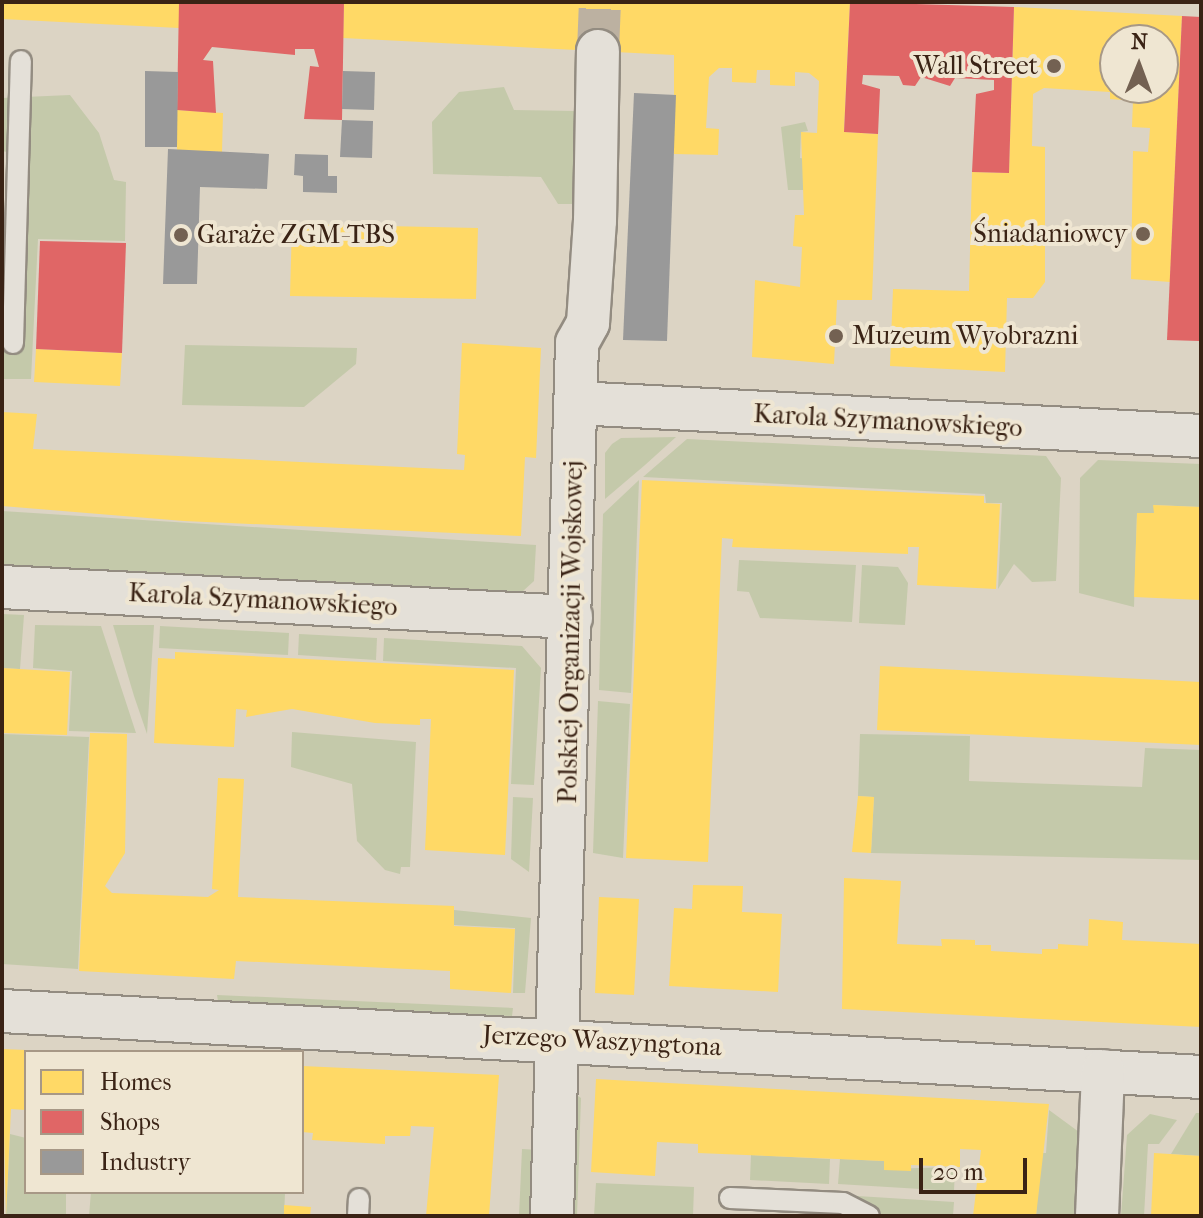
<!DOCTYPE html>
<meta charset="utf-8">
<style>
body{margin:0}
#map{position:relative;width:1203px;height:1218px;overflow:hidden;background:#dcd4c4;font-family:"IM FELL French Canon",serif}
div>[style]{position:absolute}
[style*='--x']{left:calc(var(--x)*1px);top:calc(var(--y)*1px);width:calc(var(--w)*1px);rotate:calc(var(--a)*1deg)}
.green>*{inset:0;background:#c4c9aa}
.homes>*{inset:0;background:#ffd966}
.shops>*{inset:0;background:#e06666}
.industry>*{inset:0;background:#999}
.street-tunnel>*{height:42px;margin-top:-21px;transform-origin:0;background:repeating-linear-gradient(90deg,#bcb1a1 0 42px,transparent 0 63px)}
.roads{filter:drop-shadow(2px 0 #938c81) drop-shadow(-2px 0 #938c81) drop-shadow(0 2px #938c81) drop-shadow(0 -2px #938c81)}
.lane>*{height:20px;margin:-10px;padding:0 10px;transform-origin:10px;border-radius:10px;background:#e4e0d8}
.street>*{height:42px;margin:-21px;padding:0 21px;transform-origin:21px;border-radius:21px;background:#e4e0d8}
.dots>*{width:22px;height:22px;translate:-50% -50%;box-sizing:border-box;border:4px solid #efe6d2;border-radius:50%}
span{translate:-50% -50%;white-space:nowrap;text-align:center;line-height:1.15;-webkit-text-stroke:8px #efe6d2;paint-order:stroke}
.poi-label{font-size:26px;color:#3a2315}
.right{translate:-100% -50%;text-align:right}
.left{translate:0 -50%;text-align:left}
.street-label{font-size:26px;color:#3a2315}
.frame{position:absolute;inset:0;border:4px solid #3a2315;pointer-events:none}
.legend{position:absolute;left:24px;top:1050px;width:280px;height:144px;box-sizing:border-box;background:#efe6d2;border:2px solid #a79886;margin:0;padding:10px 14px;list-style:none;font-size:24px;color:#3a2315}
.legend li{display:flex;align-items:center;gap:16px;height:40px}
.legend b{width:40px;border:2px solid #a79886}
.north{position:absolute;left:1099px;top:24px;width:80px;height:80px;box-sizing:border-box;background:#efe6d2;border:2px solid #a79886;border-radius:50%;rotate:1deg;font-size:22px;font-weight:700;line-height:32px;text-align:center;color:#3a2315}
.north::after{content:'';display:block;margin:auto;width:28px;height:36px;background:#736152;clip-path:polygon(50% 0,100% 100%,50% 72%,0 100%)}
.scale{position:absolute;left:919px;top:1158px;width:108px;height:36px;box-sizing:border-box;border:4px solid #3a2315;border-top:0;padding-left:10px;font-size:24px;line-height:28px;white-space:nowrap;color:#3a2315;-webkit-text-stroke:6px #efe6d2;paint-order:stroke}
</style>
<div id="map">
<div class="green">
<div style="clip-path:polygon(504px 87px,514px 110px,575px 111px,573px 204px,558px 204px,541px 177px,433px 174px,432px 122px,459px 92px)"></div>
<div style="clip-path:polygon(70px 95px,99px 133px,114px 180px,126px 182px,125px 241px,38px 239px,31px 379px,2px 379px,7px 152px,2px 151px,2px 98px)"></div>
<div style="clip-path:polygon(805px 122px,808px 131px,801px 132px,800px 158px,806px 159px,805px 190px,788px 190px,781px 127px)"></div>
<div style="clip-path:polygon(185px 345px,357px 348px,356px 364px,304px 407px,182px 405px)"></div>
<div style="clip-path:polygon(676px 437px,645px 465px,605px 499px,605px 453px,612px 444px,621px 438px)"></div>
<div style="clip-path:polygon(687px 439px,1046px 456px,1061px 478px,1056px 581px,1032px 582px,1014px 564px,998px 589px,1002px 503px,986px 503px,985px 494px,643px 477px)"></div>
<div style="clip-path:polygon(1098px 460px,1201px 464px,1201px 507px,1154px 505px,1154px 513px,1137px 513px,1134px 607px,1079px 593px,1080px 478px)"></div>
<div style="clip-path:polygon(639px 480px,631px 693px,599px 690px,603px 514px)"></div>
<div style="clip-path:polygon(2px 511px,536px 545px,534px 581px,522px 592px,2px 567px)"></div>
<div style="clip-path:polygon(739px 560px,856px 565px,852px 622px,760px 618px,749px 592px,737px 591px)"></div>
<div style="clip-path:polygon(862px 565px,898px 567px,908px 583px,905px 625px,859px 623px)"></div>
<div style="clip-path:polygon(2px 614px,24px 615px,20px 669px,2px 668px)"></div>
<div style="clip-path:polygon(35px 625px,101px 626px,136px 733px,69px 731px,72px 671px,33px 668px)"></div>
<div style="clip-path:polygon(113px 625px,154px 625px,147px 734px,134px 696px)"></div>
<div style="clip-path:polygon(160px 626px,289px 633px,288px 655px,159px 648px)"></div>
<div style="clip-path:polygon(299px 634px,377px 638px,376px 660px,298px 655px)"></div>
<div style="clip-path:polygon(384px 638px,522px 646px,541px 668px,534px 785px,511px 784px,516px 668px,383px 661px)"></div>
<div style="clip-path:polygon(598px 701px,630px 704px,623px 858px,593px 853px)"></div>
<div style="clip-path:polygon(292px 732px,416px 742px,410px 867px,401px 867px,400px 874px,385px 870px,357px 841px,352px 784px,291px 767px)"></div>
<div style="clip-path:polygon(2px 734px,89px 737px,78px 969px,2px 964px)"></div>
<div style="clip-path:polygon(860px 734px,970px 736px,969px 781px,1142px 787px,1145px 748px,1201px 750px,1201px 860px,871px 853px,874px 797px,858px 796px)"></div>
<div style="clip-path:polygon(513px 797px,533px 798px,529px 872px,511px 859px)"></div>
<div style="clip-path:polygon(454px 910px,531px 918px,525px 993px,513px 993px,515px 928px,454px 925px)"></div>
<div style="clip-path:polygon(217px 995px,400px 1003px,513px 1008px,512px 1016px,218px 1001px)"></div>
<div style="clip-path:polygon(571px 1091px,581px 1098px,577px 1216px,566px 1216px)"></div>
<div style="clip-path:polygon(1049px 1110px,1079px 1132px,1074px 1216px,1036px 1216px,1040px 1153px,1046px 1153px)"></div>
<div style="clip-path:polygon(1196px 1113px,1201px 1113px,1201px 1156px,1171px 1154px)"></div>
<div style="clip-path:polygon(1150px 1114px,1177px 1120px,1159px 1144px,1148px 1144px,1144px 1216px,1121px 1216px,1127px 1135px)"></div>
<div style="clip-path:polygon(10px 1134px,26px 1138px,26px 1192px,66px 1192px,66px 1216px,6px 1216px)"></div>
<div style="clip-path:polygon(522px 1149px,539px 1150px,537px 1216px,519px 1216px)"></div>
<div style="clip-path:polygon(751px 1155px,830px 1159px,829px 1184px,750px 1180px)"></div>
<div style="clip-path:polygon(840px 1159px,884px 1161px,884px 1169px,955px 1167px,954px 1191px,838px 1184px)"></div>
<div style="clip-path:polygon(596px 1183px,694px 1187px,693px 1216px,594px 1216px)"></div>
<div style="clip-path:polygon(91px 1192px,285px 1193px,284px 1216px,89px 1216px)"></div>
<div style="clip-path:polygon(841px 1195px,954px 1202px,953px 1216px,881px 1216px)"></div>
</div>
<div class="homes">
<div style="clip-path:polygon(2px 2px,179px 2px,179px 28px,2px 19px)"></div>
<div style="clip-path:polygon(344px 2px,850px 2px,844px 132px,878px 134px,872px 300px,837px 300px,834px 364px,752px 357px,755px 280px,800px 287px,802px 247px,793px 246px,795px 215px,804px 215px,801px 132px,817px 133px,819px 81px,809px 73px,795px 72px,795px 86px,770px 85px,770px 70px,757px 70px,756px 83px,732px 82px,732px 68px,719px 68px,709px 77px,706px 128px,719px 129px,718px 155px,674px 154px,674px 55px,343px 38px)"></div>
<div style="clip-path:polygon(evenodd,1014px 7px,1182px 16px,1170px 282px,1131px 279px,1133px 151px,1148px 152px,1150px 128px,1132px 127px,1133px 100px,1151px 101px,1144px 93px,1123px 92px,1122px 100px,1110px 99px,1110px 92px,1044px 88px,1033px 94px,1032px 146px,1045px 147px,1045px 282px,1033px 298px,1007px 298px,1005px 372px,890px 366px,893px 289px,969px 291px,972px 172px,1009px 173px,1014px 7px,1115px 40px,1163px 40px,1163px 88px,1115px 88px,1115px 40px)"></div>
<div style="clip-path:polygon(177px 110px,223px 113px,222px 152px,177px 150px)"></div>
<div style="clip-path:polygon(292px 224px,478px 228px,476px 299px,290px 296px)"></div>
<div style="clip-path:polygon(462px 343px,541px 348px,536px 458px,525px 457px,521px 536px,184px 521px,2px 506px,2px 412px,37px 414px,33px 449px,464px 470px,465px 455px,457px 454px)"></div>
<div style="clip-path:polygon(36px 349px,122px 353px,120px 386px,34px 382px)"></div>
<div style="clip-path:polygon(642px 480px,984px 496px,984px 503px,1000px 504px,996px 589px,917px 585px,919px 547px,908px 547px,908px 554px,732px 547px,733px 539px,722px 538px,708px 862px,626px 858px)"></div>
<div style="clip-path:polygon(1153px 505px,1201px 507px,1201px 600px,1134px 597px,1137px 513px,1154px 513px)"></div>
<div style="clip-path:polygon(175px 652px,514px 670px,505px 855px,425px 850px,431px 719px,420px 719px,420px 725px,375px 723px,292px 709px,246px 717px,247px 710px,236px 709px,234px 747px,154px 743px,158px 658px,175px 659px)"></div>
<div style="clip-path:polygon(880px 666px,1201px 682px,1201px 745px,877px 730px)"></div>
<div style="clip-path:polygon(2px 668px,70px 672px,67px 735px,2px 733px)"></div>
<div style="clip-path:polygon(90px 733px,127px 734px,125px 853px,105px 886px,112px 893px,208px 897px,219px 890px,212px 889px,218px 778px,244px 779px,238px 897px,454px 906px,454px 926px,515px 929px,511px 993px,450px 989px,450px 971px,236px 961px,234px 979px,79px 971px)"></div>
<div style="clip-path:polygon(858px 796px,874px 797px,871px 853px,852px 852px)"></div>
<div style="clip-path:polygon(844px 878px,901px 881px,897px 944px,942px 946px,941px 939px,975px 940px,975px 945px,991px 945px,991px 951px,1042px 954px,1042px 949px,1058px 949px,1058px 944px,1088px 946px,1089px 919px,1123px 922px,1122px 940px,1201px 944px,1201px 1027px,842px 1009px)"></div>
<div style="clip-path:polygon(693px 885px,743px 886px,742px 912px,782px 914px,778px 992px,669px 986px,674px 908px,692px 909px)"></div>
<div style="clip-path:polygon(599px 897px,639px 899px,634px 995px,595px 993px)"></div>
<div style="clip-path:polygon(2px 1049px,26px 1050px,26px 1110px,11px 1109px,6px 1216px)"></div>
<div style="clip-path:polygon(302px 1066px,499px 1075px,489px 1216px,426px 1216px,434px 1127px,411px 1126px,410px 1136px,385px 1136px,385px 1144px,312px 1140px,313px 1133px,302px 1132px)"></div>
<div style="clip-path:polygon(596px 1079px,1049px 1104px,1036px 1216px,973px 1216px,981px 1150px,960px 1149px,960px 1167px,911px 1165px,911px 1171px,884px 1170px,884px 1161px,698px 1153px,698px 1144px,657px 1142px,655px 1176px,591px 1172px)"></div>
<div style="clip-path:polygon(1154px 1153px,1201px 1156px,1201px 1216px,1151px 1216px)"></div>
<div style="clip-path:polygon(284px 1205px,311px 1207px,310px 1216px,284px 1216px)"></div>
</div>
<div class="shops">
<div style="clip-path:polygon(179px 2px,344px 2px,342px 120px,304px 119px,310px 66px,319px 67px,314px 49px,295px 49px,295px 55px,212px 47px,203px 60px,213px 61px,216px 113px,177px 110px)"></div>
<div style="clip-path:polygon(850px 2px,1014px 7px,1009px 173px,972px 172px,976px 94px,994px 90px,994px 80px,955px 78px,950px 86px,921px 77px,915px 86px,903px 85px,899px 76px,863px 75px,862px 84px,880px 89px,878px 134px,844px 132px)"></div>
<div style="clip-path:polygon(1182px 16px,1201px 17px,1199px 341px,1167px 340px)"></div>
<div style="clip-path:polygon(40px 241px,126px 243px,122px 353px,36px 349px)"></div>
</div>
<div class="industry">
<div style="clip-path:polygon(145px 71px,178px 72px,177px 147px,145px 147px)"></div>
<div style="clip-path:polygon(343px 71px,375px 72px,374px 110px,342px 109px)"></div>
<div style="clip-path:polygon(634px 93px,676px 95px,667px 341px,623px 340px)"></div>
<div style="clip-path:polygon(342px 120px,373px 121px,372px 158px,340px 157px)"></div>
<div style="clip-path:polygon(168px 149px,269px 154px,267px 189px,200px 187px,197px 284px,163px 284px)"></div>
<div style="clip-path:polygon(295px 154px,328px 155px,328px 176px,337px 176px,337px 193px,303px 192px,303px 176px,294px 175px)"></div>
</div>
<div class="street-tunnel">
<div style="--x:598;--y:51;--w:49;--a:-87.7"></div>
</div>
<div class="roads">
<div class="lane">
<div style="--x:13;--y:343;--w:282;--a:-88.4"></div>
<div style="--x:730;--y:1198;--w:113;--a:2.5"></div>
<div style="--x:843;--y:1203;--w:29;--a:27"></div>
<div style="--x:358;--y:1216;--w:17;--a:-87"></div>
</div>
<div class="street">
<div style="--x:576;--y:403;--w:626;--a:3.02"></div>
<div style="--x:2;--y:587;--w:570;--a:3.02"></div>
<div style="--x:2;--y:1011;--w:1201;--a:3.15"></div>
<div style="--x:552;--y:1216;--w:873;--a:-88.36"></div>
<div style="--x:577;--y:343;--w:23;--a:-61"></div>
<div style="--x:588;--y:323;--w:102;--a:-86.1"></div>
<div style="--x:595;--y:221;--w:170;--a:-89"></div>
<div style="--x:1097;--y:1216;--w:145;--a:-87.6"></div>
</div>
</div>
<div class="dots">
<div style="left:1054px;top:66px;background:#736152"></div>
<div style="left:1143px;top:234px;background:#736152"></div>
<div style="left:181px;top:235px;background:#736152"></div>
<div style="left:836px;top:336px;background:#736152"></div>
</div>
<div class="poi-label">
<span class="right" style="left:1038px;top:66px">Wall Street</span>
<span class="right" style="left:1127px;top:234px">Śniadaniowcy</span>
<span class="left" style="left:197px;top:235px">Garaże ZGM-TBS</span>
<span class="left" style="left:852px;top:336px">Muzeum Wyobrazni</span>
</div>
<div class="street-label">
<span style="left:888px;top:421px;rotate:3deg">Karola Szymanowskiego</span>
<span style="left:263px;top:600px;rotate:3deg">Karola Szymanowskiego</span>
<span style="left:571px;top:632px;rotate:-89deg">Polskiej Organizacji Wojskowej</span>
<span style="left:602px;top:1041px;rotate:3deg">Jerzego Waszyngtona</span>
</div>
<div class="frame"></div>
<ul class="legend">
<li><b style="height:22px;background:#ffd966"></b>Homes</li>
<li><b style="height:22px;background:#e06666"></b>Shops</li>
<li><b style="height:22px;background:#999"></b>Industry</li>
</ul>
<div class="north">N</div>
<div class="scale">20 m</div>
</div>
